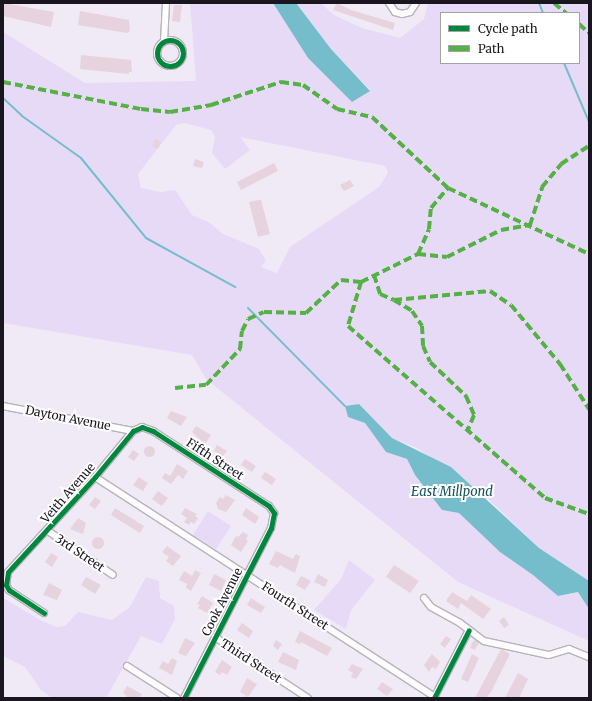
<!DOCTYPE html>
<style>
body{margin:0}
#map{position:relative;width:592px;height:701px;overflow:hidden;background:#f0eaf6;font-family:Merriweather,serif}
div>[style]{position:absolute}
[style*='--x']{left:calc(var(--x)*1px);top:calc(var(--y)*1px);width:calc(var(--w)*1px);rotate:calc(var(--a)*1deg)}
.green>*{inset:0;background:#e7daf7}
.water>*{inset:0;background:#76bdcc}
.stream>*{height:2px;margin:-1px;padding:0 1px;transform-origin:1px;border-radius:1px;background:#76bdcc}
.building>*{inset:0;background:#e6d3de}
.round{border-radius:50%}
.roads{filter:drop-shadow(1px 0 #b7b2bc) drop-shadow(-1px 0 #b7b2bc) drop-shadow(0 1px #b7b2bc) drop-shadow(0 -1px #b7b2bc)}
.minor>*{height:6px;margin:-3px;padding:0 3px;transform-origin:3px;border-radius:3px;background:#fdfcfe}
.minor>.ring{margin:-3px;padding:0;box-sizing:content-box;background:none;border:6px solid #fdfcfe;border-radius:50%}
.quiet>*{height:4px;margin-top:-2px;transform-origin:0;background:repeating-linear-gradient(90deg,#55b145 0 8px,transparent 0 12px)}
.cycleway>*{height:5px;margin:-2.5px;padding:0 2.5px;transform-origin:2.5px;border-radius:2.5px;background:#00873e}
.cycleway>.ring{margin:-2.5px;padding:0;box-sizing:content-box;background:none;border:5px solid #00873e;border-radius:50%}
span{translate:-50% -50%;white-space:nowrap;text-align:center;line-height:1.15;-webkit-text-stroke:4px #fff;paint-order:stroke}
.street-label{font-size:12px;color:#1a1620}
.water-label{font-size:13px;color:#17535c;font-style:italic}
.frame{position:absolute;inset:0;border:4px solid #1a1620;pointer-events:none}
.legend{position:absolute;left:440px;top:12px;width:140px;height:52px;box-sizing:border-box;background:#fff;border:1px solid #a3a2a6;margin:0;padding:5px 7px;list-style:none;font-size:12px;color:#1a1620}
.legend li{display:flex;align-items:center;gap:8px;height:20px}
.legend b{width:20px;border:1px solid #a3a2a6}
</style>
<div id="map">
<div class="green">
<div style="clip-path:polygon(evenodd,190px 3px,273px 3px,308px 58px,352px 101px,370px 90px,331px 49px,296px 3px,321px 3px,334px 15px,362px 28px,400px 38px,424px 19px,428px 3px,589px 3px,589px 581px,539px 548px,485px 496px,417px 448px,392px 438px,359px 404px,345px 406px,348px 416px,365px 423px,386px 452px,407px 459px,415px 475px,442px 510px,459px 513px,558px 596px,578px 592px,589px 609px,589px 641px,458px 582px,206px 379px,192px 355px,3px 323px,3px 32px,85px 83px,196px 81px,190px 3px,441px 13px,579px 13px,579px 63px,441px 63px,441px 13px,190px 3px,185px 123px,211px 130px,215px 137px,212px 153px,225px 169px,250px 150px,240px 137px,385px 166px,388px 173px,379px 187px,290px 247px,277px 273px,261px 267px,266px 261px,259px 249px,223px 234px,210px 223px,192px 215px,175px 190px,160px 192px,141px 188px,138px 174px,176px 125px,185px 123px)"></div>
<div style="clip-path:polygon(208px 511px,231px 526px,216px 549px,193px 535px)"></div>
<div style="clip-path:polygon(349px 560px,375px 580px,351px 610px,346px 629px,314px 610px,341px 579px)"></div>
<div style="clip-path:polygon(146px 577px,159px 581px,160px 598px,174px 606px,175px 619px,162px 644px,141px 636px,106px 698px,52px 698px,41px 690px,25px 667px,3px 656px,3px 598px,42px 621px,57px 627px,65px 626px,78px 612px,112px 620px,130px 607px)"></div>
</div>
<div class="water">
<div style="clip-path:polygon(273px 3px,296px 3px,331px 49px,370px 91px,352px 102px,308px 58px)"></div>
<div style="clip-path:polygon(359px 404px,392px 438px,451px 467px,539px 548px,589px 581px,589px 609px,578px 592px,558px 596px,533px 575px,500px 552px,459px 513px,442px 510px,415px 475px,407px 459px,386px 452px,365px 423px,348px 417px,345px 406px)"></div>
</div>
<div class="stream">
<div style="--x:539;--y:3;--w:11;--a:68"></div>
<div style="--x:564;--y:63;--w:64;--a:67"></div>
<div style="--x:3;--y:98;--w:26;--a:43"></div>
<div style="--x:22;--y:116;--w:72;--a:35.4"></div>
<div style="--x:81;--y:158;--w:103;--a:50.9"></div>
<div style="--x:146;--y:238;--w:102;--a:28.8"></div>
<div style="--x:248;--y:308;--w:138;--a:45.3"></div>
</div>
<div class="building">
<div style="clip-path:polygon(3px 3px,54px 12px,51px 27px,3px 16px)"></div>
<div style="clip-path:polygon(337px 3px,351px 10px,395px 23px,393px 30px,333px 10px)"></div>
<div style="clip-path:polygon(174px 5px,182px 5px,180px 22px,172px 21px)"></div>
<div style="clip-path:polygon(80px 11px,129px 20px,130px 31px,127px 33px,78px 25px)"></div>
<div style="clip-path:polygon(81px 55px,131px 60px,132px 72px,129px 72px,129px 74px,80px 69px)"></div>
<div style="clip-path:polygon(155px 139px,161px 142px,158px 149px,152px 146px)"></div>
<div style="clip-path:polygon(195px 159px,204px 162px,202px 168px,193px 166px)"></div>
<div style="clip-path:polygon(274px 163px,278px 171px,241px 190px,237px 182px)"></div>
<div style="clip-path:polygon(350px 180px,354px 186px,344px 191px,340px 185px)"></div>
<div style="clip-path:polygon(259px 200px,261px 200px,270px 234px,258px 237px,249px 202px)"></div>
<div style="clip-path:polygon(171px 411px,187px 417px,181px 426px,167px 418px)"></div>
<div style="clip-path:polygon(196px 426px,211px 435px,205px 444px,192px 432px)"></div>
<div style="clip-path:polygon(217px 445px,227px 451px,223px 456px,214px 451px)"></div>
<div class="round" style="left:143.5px;top:445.5px;width:11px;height:11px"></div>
<div style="clip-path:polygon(133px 450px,139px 454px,134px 461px,128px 457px)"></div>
<div style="clip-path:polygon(245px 459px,256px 466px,252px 472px,241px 465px)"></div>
<div style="clip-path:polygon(177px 464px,188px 471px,183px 479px,178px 475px,171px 484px,162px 478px,165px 473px,170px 476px)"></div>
<div style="clip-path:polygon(265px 472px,276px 479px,272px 485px,261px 478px)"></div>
<div style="clip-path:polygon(139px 477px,148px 483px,143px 491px,133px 485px)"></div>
<div style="clip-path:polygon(158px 491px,168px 498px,162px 506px,152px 499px)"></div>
<div style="clip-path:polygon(226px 495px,235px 500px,226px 512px,218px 509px,216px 503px,220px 497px,223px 499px)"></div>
<div style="clip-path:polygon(95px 497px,101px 501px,95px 509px,89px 505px)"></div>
<div style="clip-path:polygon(115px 508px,144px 526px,140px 533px,111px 515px)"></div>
<div style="clip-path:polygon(185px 508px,197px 514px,195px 516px,198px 518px,194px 524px,191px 522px,189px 525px,184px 522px,187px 518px,181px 514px)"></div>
<div style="clip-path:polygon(246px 508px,259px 517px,255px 524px,242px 515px)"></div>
<div style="clip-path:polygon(78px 518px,86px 523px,83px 534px,70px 529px)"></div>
<div style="clip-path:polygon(243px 532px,248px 535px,246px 539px,248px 541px,241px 552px,231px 545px,236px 536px,238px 537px)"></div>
<div class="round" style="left:92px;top:537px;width:12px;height:12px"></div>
<div style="clip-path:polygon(167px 546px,181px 556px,173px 566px,166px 561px,169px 557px,162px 552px)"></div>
<div style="clip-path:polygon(276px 551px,293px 559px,296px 554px,300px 556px,295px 573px,280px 565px,278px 568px,269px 564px)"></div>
<div style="clip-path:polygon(51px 553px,58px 557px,52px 567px,45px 562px)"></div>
<div style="clip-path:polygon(394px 565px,419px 581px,410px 593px,386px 577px)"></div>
<div style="clip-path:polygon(195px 570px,201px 573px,191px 591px,186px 588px,187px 584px,179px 580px,184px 571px,192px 576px)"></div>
<div style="clip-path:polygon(214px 574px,226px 580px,221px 591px,209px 585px)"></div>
<div style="clip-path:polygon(318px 574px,328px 580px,325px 587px,314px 582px)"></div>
<div style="clip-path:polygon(301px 576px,311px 581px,305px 590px,296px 585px)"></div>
<div style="clip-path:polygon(86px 577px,101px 585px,95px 594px,81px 585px)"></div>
<div style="clip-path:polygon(49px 583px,62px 590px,57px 600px,43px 595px)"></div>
<div style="clip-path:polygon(452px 592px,467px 601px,471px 595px,491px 609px,483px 619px,461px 603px,458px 609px,446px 601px)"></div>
<div style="clip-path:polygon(202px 596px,213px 603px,207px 613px,198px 608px,200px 605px,197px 604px)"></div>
<div style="clip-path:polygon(251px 598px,265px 607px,261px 613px,247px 605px)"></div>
<div style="clip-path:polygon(504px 617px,509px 625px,504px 628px,499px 621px)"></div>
<div style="clip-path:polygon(242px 623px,253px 631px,249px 638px,237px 630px)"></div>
<div style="clip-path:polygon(300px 631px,332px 648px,327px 656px,301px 642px,300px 644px,295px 642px)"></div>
<div style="clip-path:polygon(446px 636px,451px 639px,445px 648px,440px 644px)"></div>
<div style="clip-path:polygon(185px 638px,195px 643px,186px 656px,178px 653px)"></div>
<div style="clip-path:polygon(474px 639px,479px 643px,475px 650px,470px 648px)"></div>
<div style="clip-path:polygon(276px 640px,282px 644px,278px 650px,273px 646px)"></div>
<div style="clip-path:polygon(501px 649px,510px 654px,491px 692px,486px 698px,475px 698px)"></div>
<div style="clip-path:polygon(283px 652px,299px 660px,296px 670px,278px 662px)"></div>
<div style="clip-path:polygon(432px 654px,440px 662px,436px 669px,432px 667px,429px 672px,424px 665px)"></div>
<div style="clip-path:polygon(472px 654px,479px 658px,468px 682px,461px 679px)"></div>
<div style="clip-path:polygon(172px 658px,177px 661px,172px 675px,159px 668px,163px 661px,168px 664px)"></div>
<div style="clip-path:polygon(222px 660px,232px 667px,227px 675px,222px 672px,220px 675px,215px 672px)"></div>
<div style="clip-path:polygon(352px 664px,363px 669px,356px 679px,351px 677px,353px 673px,348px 670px)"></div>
<div style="clip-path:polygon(518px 673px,528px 679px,519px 698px,505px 698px)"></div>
<div style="clip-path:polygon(247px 678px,257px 684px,248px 697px,240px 692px)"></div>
<div style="clip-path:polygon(382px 682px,393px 689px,387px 696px,377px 689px)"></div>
<div style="clip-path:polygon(127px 686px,142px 694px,140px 698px,126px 698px,127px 696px,123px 693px)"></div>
</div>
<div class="roads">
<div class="minor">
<div style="--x:389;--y:3;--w:11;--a:56"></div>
<div style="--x:395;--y:12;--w:7;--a:16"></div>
<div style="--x:402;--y:14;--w:8;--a:-14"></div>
<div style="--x:410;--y:12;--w:11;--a:-56"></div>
<div class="ring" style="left:157px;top:40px;width:20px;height:20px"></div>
<div style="--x:164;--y:41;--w:38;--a:-87"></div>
<div style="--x:3;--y:406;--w:132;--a:10.9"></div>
<div style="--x:95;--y:477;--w:404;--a:32.9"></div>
<div style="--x:48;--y:531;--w:78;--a:34.1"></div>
<div style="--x:424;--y:598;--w:11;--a:52"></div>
<div style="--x:431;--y:607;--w:33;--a:29"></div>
<div style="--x:460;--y:623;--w:30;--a:37"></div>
<div style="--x:484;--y:641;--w:66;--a:12.2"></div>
<div style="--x:549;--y:655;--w:21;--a:-17"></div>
<div style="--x:569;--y:649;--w:22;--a:22"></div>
<div style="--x:44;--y:613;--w:42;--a:-146.7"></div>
<div style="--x:9;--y:590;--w:6;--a:-121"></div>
<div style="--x:6;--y:585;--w:13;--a:-81"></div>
<div style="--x:8;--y:572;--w:129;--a:-47.5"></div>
<div style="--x:95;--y:477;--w:60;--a:-50.4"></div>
<div style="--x:133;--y:431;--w:10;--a:-24"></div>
<div style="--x:142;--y:427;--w:12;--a:20"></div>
<div style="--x:153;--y:431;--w:138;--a:32.9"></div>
<div style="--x:269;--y:506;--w:9;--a:54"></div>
<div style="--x:274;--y:513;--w:15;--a:101"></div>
<div style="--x:271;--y:528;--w:191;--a:117.1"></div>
<div style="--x:215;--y:637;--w:111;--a:33.3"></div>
<div style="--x:127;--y:666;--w:59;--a:32.6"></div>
<div style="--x:434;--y:698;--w:76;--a:-62.8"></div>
</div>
</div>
<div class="quiet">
<div style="--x:554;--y:3;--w:16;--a:40"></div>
<div style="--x:579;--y:24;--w:13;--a:42"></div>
<div style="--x:3;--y:82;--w:141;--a:11.1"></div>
<div style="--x:141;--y:109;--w:29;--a:6"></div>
<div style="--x:170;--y:112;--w:42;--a:-9.7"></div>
<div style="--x:211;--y:105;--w:74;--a:-18.2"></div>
<div style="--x:281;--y:82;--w:22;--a:8"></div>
<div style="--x:303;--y:85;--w:42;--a:35.2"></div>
<div style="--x:337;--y:109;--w:36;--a:13"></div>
<div style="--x:372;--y:117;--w:104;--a:43.1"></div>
<div style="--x:448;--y:188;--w:156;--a:25.1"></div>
<div style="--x:418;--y:254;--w:27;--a:-66"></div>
<div style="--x:429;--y:229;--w:21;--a:-85"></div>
<div style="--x:431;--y:208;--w:26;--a:-50"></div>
<div style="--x:374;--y:275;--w:20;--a:72"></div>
<div style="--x:380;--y:294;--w:15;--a:23"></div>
<div style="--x:394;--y:300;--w:96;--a:-5.4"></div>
<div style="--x:490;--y:291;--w:25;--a:34"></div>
<div style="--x:511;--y:305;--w:77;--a:50.3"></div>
<div style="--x:560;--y:364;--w:54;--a:57.2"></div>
<div style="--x:361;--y:282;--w:46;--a:106.5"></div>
<div style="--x:348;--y:326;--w:262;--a:41.1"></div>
<div style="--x:545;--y:498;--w:47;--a:20"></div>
<div style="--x:394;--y:300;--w:21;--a:31"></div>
<div style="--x:412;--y:311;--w:18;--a:56"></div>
<div style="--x:422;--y:326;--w:20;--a:87"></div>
<div style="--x:423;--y:346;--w:17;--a:66"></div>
<div style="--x:430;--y:362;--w:50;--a:43.4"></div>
<div style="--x:466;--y:396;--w:21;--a:67"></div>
<div style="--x:474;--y:415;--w:16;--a:112"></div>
<div style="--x:175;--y:388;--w:31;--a:-6"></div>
<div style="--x:206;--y:385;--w:50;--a:-46.6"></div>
<div style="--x:240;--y:349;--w:18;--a:-84"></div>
<div style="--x:242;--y:331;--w:13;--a:-63"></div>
<div style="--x:248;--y:319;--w:17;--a:-24"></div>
<div style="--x:264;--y:312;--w:42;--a:1.4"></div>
<div style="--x:306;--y:313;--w:48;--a:-43.3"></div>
<div style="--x:341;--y:280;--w:20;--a:6"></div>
<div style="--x:361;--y:282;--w:64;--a:-26.2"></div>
<div style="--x:418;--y:254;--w:29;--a:6"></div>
<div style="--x:447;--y:257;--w:60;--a:-26.6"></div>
<div style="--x:501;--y:230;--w:29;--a:-10"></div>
<div style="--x:530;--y:225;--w:40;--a:-72"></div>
<div style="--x:542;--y:187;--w:30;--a:-50"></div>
<div style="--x:561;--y:164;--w:33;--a:-33"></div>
</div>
<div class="cycleway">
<div class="ring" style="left:157px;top:40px;width:21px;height:21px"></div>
<div style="--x:44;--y:613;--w:42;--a:-146.7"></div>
<div style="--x:9;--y:590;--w:6;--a:-121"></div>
<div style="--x:6;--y:585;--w:13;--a:-81"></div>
<div style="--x:8;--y:572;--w:129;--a:-47.5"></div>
<div style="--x:95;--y:477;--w:60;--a:-50.4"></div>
<div style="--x:133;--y:431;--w:10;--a:-24"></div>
<div style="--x:142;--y:427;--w:12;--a:20"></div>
<div style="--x:153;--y:431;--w:138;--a:32.9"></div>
<div style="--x:269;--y:506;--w:9;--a:54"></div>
<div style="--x:274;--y:513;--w:15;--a:101"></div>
<div style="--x:271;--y:528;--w:191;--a:117.1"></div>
<div style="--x:434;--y:698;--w:76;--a:-62.8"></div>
</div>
<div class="street-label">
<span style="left:68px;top:418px;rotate:11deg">Dayton Avenue</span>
<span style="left:215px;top:459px;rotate:33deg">Fifth Street</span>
<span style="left:68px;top:493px;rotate:-49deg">Veith Avenue</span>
<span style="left:80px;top:553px;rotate:34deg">3rd Street</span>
<span style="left:222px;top:602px;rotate:-63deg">Cook Avenue</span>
<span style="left:295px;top:606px;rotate:33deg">Fourth Street</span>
<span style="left:251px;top:661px;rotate:33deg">Third Street</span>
</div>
<div class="water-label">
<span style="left:452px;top:492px">East Millpond</span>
</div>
<div class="frame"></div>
<ul class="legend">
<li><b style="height:5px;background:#00873e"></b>Cycle path</li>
<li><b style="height:5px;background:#55b145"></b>Path</li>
</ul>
</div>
